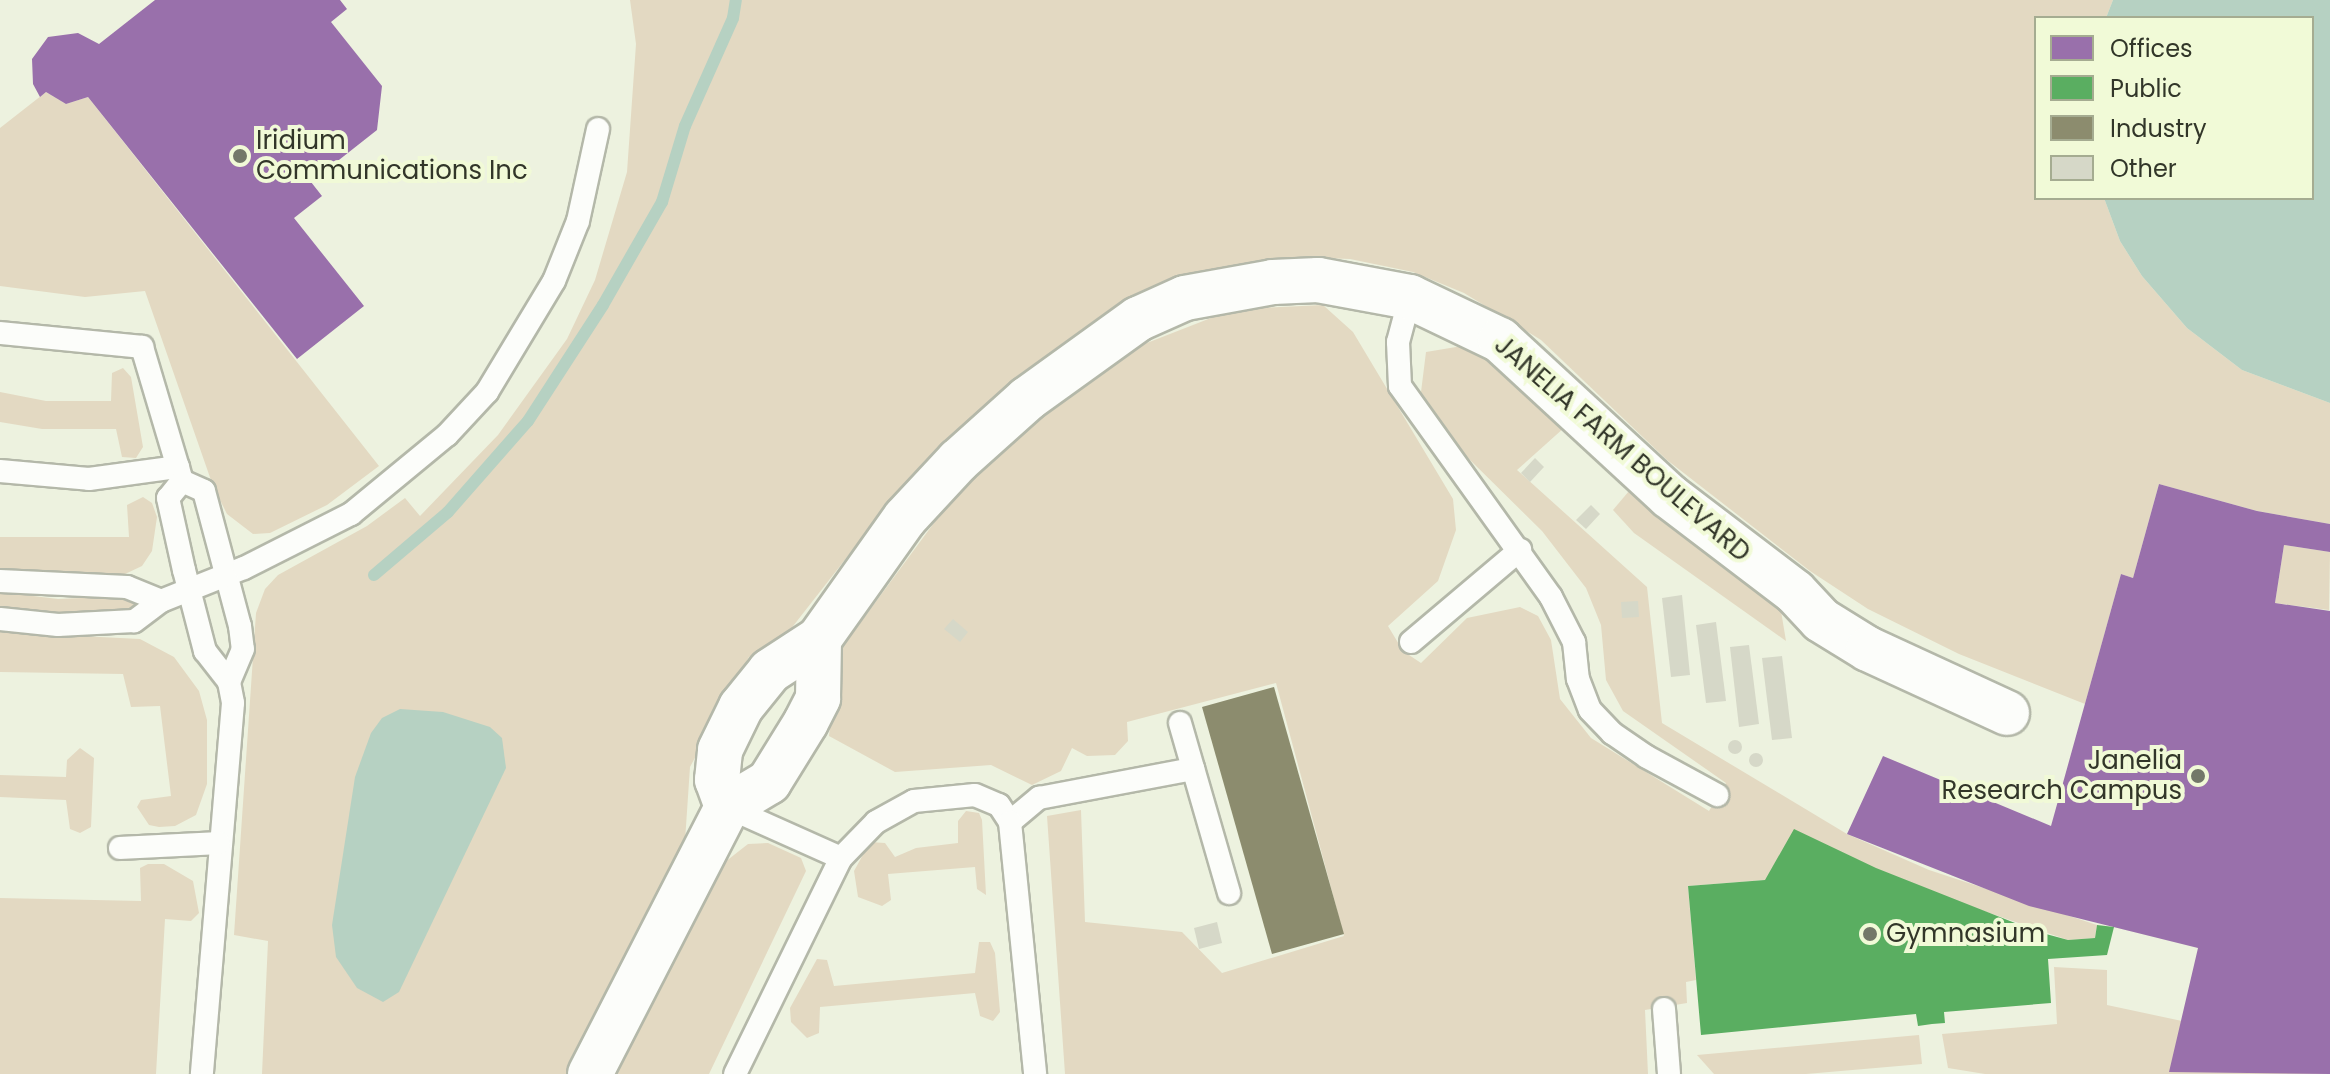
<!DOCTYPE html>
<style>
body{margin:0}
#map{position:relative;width:2330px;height:1074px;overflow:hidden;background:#edf2df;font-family:Poppins,sans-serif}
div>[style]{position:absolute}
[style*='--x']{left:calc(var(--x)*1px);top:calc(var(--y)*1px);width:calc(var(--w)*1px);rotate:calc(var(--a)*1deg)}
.green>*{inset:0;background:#e3d9c2}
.water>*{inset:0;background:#b6d1c2}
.offices>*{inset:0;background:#9970ab}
.public>*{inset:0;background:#5aae61}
.industry>*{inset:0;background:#8c8c6e}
.stream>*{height:12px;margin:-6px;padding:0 6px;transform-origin:6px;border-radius:6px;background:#b6d1c2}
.building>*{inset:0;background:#d6d8c8}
.round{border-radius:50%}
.roads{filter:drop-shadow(2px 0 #b4b8a9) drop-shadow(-2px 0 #b4b8a9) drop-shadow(0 2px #b4b8a9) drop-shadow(0 -2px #b4b8a9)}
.service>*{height:22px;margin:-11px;padding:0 11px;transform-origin:11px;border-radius:11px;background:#fcfdfa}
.minor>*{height:44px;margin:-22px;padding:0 22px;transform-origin:22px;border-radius:22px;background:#fcfdfa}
.dots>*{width:22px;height:22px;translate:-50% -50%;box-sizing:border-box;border:4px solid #f1fad7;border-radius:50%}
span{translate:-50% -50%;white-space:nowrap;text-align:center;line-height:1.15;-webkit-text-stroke:8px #f1fad7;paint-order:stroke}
.poi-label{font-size:26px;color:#323629}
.left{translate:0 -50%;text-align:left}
.right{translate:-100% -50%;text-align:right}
.street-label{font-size:26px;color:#323629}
.legend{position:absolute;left:2034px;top:16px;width:280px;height:184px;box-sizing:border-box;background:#f1fad7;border:2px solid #a5ac91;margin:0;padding:10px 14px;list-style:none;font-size:24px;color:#323629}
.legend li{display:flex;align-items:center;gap:16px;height:40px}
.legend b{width:40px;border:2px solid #a5ac91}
</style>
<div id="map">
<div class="green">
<div style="clip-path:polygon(630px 0,2113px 0,2106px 18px,2036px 18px,2036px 198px,2104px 198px,2120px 241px,2142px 276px,2187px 328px,2242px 370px,2330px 403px,2330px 524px,2257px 511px,2159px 484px,2133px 578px,2121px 574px,2085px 704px,1959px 654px,1868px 609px,1810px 571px,1667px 460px,1541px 340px,1464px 293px,1413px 272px,1350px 259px,1294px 257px,1188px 276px,1095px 322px,1026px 372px,944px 446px,869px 529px,790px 630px,749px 657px,690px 767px,685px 841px,566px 1074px,262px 1074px,268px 941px,234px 935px,256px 613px,265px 589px,278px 575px,367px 526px,405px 498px,420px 516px,498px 435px,567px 339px,595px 280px,627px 172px,636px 44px)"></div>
<div style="clip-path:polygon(46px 92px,66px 104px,88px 97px,379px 466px,327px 505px,270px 533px,253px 534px,227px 514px,213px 486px,145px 291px,85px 297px,0 286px,0 128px)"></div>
<div style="clip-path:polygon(1323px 305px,1353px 332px,1453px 499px,1456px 530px,1438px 581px,1388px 626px,1403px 651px,1421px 663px,1467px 618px,1520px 607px,1538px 616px,1551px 640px,1560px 699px,1591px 738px,1709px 811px,1726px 783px,1623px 711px,1606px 680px,1601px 625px,1586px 588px,1542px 531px,1467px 457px,1421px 392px,1426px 352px,1462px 346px,1492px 363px,1565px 427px,1517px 470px,1647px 587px,1662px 723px,1847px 834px,1929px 870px,2097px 925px,2095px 938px,2068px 940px,1963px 904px,1765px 880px,1688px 886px,1696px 980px,1686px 982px,1687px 1003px,1645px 1010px,1648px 1074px,1065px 1074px,1047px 816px,1081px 810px,1085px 922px,1182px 932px,1222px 973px,1344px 936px,1276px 683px,1127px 722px,1128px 741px,1115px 755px,1087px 756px,1072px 748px,1061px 771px,1032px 785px,991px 765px,895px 772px,829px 736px,838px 653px,945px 508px,1016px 435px,1134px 348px,1234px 309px)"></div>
<div style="clip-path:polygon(123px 368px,131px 377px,143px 447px,136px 458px,122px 457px,116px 429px,42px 429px,0 422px,0 392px,46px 401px,111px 401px,112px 373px)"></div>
<div style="clip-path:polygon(1629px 491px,1781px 611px,1786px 641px,1634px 533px,1613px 510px)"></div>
<div style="clip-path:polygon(143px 497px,152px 503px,157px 517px,152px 551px,142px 566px,125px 574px,81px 579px,0 573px,0 537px,129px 537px,127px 505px)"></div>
<div style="clip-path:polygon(2284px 545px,2330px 552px,2329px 610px,2275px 603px)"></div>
<div style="clip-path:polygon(0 592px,58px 599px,129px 596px,139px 604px,136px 610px,98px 613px,23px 611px,0 607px)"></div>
<div style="clip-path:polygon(0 632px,140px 639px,174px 657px,199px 691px,207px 720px,207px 784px,196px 815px,175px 826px,159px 827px,149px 825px,137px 807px,141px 800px,171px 796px,160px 706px,131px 707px,123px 674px,0 672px)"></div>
<div style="clip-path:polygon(80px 748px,94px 758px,91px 827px,80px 833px,70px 829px,66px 800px,0 797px,0 775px,66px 777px,67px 760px)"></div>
<div style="clip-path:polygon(2154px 800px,2330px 1074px,1985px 1074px,1948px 1068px,1942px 1034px,2057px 1024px,2054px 967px,2107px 970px,2107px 1005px,2182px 1021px,2223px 920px)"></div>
<div style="clip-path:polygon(966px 811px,979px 813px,982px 820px,986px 895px,977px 889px,975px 867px,888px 874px,891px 900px,882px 906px,858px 897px,854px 871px,870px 842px,885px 843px,895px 857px,916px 848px,958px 843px,958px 821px)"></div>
<div style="clip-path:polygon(768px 843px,801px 858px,806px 871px,709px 1074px,616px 1074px,725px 862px,748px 844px)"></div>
<div style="clip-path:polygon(148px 864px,164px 864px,193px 881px,199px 913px,191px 921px,165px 919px,156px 1074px,0 1074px,0 898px,141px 901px,140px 868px)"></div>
<div style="clip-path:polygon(979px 942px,990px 942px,995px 953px,1000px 1012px,993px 1021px,980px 1016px,975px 993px,820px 1007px,819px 1033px,807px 1038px,791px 1022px,790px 1008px,817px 959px,827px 960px,834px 986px,975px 973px)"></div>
<div style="clip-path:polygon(1919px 1035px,1922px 1064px,1806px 1074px,1714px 1074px,1697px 1055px)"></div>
</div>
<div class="water">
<div style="clip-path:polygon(2113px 0,2330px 0,2330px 403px,2242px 370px,2187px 328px,2142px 276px,2120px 241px,2104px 198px,2312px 198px,2312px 18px,2106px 18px)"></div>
<div style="clip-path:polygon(400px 709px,443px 712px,490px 727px,502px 738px,506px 768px,399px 992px,383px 1002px,357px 988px,336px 957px,332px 925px,355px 777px,371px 733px,382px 718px)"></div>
</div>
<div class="offices">
<div style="clip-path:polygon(155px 0,340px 0,347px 9px,331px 22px,382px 86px,377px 130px,311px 182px,322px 196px,294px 218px,364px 306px,297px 359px,88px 97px,66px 104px,46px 92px,40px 97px,33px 84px,32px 59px,48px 37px,78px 33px,99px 44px)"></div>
<div style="clip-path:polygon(2159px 484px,2257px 511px,2330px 524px,2330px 552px,2284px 545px,2275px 603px,2330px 611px,2330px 1074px,2169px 1072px,2198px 948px,2029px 906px,1847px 834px,1883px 756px,2051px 826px,2121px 574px,2133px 578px)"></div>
</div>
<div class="public">
<div style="clip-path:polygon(1794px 829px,1876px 868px,2035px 931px,2068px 940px,2095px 938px,2097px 925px,2114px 927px,2107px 955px,2048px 959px,2051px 1003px,1944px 1012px,1945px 1023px,1932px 1024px,1918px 1026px,1916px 1014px,1701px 1035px,1688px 886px,1765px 880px)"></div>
</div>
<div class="industry">
<div style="clip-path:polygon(1274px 687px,1344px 934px,1272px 954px,1202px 707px)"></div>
</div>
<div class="stream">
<div style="--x:374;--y:575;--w:97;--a:-40.4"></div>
<div style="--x:448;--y:512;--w:121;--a:-48.7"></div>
<div style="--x:528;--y:421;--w:138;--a:-57.1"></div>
<div style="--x:603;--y:305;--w:119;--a:-60.2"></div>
<div style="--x:662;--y:202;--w:79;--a:-73.2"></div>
<div style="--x:685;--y:126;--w:118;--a:-66"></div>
<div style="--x:733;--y:18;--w:18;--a:-81"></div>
</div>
<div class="building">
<div style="clip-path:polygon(1535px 458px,1544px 467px,1530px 482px,1521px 473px)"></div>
<div style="clip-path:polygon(1591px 505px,1600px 514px,1586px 529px,1576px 520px)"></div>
<div style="clip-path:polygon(1682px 595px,1690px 675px,1671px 677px,1662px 598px)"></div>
<div style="clip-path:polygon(1638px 601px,1639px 617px,1622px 618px,1621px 602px)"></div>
<div style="clip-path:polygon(953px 619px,968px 632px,960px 642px,944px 629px)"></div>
<div style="clip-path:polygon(1716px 622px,1726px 701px,1706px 703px,1696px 625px)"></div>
<div style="clip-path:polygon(1749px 645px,1759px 724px,1739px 727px,1730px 647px)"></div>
<div style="clip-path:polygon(1782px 656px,1792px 738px,1772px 740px,1762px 658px)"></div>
<div class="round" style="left:1728px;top:740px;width:14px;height:14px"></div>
<div class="round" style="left:1749px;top:753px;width:14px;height:14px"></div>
<div style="clip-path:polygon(1217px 922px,1222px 943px,1199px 949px,1194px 928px)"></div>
</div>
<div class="roads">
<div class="service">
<div style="--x:1410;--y:297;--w:47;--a:104.9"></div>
<div style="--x:1398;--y:342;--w:44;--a:87.4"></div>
<div style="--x:1400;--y:386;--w:259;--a:54.4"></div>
<div style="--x:1551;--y:597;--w:51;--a:62.9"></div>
<div style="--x:1574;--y:642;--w:37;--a:84"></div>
<div style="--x:1578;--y:679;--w:33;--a:69"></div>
<div style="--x:1590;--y:710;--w:32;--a:46"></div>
<div style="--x:1612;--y:733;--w:42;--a:34.4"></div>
<div style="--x:1647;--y:757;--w:80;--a:28.5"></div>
<div style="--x:0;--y:333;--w:143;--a:5.6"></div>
<div style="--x:142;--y:347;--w:140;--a:73.4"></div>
<div style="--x:0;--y:471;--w:89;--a:5.1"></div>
<div style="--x:89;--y:479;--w:90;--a:-7.7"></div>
<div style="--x:182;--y:481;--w:22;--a:129"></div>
<div style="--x:168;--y:498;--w:74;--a:77.5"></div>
<div style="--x:184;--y:570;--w:84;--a:75.5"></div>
<div style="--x:205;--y:651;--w:39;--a:52"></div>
<div style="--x:229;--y:682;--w:21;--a:79"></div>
<div style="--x:233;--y:703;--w:372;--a:94.8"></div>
<div style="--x:182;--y:481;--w:24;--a:24"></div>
<div style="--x:204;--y:491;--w:140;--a:75.1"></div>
<div style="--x:240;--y:626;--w:23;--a:83"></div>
<div style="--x:243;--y:649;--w:36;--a:113"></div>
<div style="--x:0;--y:581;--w:127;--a:2.7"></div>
<div style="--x:127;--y:587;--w:37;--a:22"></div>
<div style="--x:161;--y:601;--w:34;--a:143"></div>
<div style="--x:134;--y:621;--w:76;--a:177"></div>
<div style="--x:58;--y:625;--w:58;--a:-174.1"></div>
<div style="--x:161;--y:601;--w:89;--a:-21.7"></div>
<div style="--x:244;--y:568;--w:120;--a:-26.8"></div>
<div style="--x:351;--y:514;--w:124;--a:-39.5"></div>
<div style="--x:447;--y:435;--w:59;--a:-47.1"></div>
<div style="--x:487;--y:392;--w:130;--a:-58.9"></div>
<div style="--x:554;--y:281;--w:65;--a:-68.2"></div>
<div style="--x:578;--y:221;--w:94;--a:-77.7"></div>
<div style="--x:1411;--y:642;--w:143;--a:-40.2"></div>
<div style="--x:1180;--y:723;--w:177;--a:73.9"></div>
<div style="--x:727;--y:807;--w:125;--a:24.1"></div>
<div style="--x:1010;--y:822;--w:38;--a:-40"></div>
<div style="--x:1039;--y:798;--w:157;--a:-10.7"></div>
<div style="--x:120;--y:848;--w:99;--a:-2.9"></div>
<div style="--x:1664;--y:1009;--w:65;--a:85.6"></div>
<div style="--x:735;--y:1074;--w:241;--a:-63.9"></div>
<div style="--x:841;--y:858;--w:50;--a:-45.8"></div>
<div style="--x:876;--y:822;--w:43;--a:-28.9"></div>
<div style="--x:914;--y:801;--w:61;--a:-5.6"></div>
<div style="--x:975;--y:795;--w:26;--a:23"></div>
<div style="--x:999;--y:805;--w:20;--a:57"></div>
<div style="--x:1010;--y:822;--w:253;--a:84.3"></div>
</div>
<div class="minor">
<div style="--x:727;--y:807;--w:29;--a:-110"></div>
<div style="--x:717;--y:780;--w:30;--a:-84"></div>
<div style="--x:720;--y:750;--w:48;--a:-64"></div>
<div style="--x:741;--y:707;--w:46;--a:-51.1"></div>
<div style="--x:770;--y:671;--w:59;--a:-33.1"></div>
<div style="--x:819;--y:639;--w:148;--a:-54.6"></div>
<div style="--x:905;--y:518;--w:78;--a:-47.1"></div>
<div style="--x:958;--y:461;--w:93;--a:-41.9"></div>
<div style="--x:1027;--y:399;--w:137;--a:-35.8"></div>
<div style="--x:1138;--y:319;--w:51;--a:-24.1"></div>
<div style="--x:1185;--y:298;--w:89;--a:-10.3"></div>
<div style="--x:1273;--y:282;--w:45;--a:-2.5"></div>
<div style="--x:1318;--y:280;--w:94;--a:10.5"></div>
<div style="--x:1410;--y:297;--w:100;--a:25.5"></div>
<div style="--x:1500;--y:340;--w:230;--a:42.7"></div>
<div style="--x:1669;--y:496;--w:158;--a:37.3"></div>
<div style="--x:1795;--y:592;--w:38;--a:47"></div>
<div style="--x:1821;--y:620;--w:55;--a:31.7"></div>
<div style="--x:1868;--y:649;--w:153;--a:24.7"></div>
<div style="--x:590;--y:1074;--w:300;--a:-62.8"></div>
<div style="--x:727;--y:807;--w:49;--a:-30.8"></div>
<div style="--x:769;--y:782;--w:70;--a:-58.3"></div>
<div style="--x:806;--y:722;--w:27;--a:-63"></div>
<div style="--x:818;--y:698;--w:59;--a:-89"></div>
</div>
</div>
<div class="dots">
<div style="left:240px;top:156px;background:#737869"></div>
<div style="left:2198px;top:776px;background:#737869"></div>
<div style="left:1870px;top:934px;background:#737869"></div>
</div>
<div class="poi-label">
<span class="left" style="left:256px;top:156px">Iridium<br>Communications Inc</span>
<span class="right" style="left:2182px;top:776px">Janelia<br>Research Campus</span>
<span class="left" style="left:1886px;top:934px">Gymnasium</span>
</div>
<div class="street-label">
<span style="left:1622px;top:449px;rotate:41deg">JANELIA FARM BOULEVARD</span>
</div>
<ul class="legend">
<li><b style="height:22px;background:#9970ab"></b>Offices</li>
<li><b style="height:22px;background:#5aae61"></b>Public</li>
<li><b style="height:22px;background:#8c8c6e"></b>Industry</li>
<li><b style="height:22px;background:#d6d8c8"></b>Other</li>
</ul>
</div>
